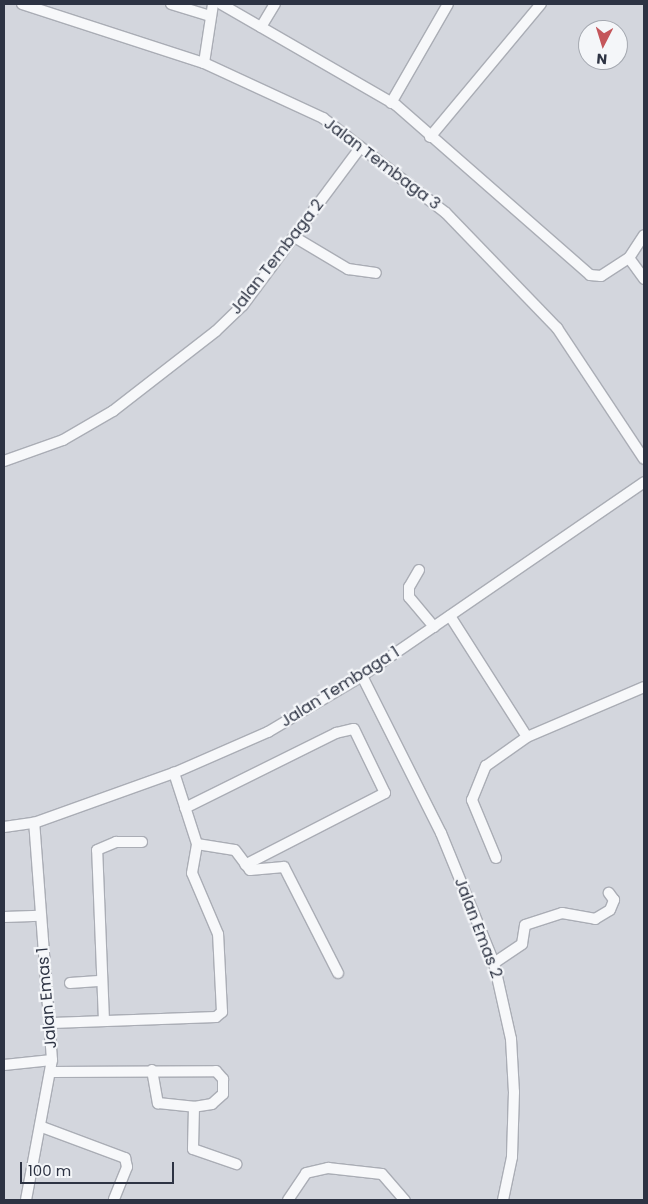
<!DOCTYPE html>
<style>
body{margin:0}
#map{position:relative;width:648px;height:1204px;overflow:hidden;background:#e5e7eb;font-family:Poppins,sans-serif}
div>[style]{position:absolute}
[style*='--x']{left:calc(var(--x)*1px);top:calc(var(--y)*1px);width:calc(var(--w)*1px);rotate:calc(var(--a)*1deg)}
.built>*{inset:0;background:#d3d6dd}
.roads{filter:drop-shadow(1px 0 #aaadb5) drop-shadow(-1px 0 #aaadb5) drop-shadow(0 1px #aaadb5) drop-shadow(0 -1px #aaadb5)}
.minor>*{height:10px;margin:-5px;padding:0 5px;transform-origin:5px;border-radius:5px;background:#f7f8fa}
span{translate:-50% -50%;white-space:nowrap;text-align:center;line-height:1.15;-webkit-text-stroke:4.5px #f4f6f9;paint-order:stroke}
.street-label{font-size:16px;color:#2d3343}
.frame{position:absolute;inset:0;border:5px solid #2d3343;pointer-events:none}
.north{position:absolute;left:578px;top:20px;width:50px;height:50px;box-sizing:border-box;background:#f4f6f9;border:1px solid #a4a8b0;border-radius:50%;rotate:185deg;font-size:14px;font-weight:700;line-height:20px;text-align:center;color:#2d3343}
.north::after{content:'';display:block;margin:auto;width:18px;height:22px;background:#c4565b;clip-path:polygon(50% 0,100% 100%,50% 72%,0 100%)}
.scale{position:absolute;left:20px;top:1162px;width:154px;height:22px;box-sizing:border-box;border:2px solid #2d3343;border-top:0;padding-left:6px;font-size:15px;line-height:18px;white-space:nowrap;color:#2d3343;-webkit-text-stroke:4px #f4f6f9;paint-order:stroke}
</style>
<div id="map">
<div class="built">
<div style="clip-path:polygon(evenodd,4px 4px,644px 4px,644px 1200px,4px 1200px,4px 4px,588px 30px,618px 30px,618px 60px,588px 60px,588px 30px)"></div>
</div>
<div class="roads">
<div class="minor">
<div style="--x:22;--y:4;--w:191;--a:18"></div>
<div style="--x:204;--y:63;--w:131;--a:24.8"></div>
<div style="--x:323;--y:118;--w:155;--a:37.7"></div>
<div style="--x:446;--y:213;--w:160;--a:46"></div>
<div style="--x:557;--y:328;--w:157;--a:56.4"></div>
<div style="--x:171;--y:4;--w:41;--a:17.1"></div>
<div style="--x:221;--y:4;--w:202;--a:30"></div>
<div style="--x:396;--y:105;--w:258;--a:41.2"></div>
<div style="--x:590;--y:275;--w:11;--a:5"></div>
<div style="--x:601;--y:276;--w:33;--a:-33"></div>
<div style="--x:629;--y:258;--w:27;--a:-57"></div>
<div style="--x:261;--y:27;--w:27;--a:-59"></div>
<div style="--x:204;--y:63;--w:60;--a:-81.3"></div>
<div style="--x:391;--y:103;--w:114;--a:-60.1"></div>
<div style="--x:430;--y:137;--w:173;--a:-50.2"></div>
<div style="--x:296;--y:238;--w:61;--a:30.8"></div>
<div style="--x:348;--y:269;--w:28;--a:8"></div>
<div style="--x:629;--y:258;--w:26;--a:54"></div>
<div style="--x:4;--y:461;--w:63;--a:-19.6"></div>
<div style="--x:63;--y:440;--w:58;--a:-30.1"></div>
<div style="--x:113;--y:411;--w:130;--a:-37.8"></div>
<div style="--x:216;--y:331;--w:37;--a:-44"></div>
<div style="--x:243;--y:305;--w:196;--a:-53.3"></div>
<div style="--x:419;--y:570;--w:20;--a:120"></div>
<div style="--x:409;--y:587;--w:10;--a:90"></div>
<div style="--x:409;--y:597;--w:39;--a:50"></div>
<div style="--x:450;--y:616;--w:143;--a:57.5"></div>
<div style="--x:362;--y:676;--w:176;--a:63.3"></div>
<div style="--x:441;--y:833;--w:140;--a:67.8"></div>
<div style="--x:494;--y:963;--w:78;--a:77.4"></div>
<div style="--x:511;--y:1039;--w:53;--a:86.8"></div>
<div style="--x:514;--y:1092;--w:65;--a:91.8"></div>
<div style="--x:512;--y:1157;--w:44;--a:101.8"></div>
<div style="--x:185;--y:808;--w:169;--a:-26.4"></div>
<div style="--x:336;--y:733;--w:18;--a:-13"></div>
<div style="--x:354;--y:729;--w:71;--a:64.2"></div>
<div style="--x:385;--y:793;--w:157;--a:152.8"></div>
<div style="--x:4;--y:827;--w:30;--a:-8"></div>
<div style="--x:34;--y:823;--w:149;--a:-19.7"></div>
<div style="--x:174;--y:773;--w:103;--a:-23.6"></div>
<div style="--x:268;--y:732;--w:109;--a:-30.8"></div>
<div style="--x:362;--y:676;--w:342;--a:-34.5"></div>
<div style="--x:197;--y:844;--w:38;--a:9"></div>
<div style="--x:235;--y:850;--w:25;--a:53"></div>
<div style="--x:250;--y:870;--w:34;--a:-5"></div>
<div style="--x:284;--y:867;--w:119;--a:63"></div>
<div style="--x:496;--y:858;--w:63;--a:-112.5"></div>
<div style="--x:472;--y:800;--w:37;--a:-68"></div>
<div style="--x:486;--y:766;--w:50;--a:-35.3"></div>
<div style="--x:527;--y:737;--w:127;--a:-23.1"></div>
<div style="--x:4;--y:917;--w:36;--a:-2"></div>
<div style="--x:494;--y:963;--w:34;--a:-34"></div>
<div style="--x:522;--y:944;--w:19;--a:-81"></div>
<div style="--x:525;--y:925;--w:39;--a:-18"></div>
<div style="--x:562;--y:913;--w:34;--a:10"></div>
<div style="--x:595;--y:919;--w:17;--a:-31"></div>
<div style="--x:610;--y:910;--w:11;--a:-68"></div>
<div style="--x:614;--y:900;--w:9;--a:-126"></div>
<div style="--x:70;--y:983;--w:32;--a:-4"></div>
<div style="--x:104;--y:1021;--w:171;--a:-92.3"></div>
<div style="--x:97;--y:850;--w:21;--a:-23"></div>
<div style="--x:116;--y:842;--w:26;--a:0"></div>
<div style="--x:52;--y:1023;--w:164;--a:-2.1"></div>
<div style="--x:216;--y:1017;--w:8;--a:-40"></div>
<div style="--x:222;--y:1012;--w:78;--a:-92.9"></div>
<div style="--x:218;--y:934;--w:66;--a:-113.1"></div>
<div style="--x:192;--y:873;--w:29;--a:-80"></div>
<div style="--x:197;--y:844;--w:75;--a:-107.9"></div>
<div style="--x:4;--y:1065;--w:48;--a:-5.9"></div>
<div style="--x:152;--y:1070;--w:34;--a:80"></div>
<div style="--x:158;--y:1103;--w:36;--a:6"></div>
<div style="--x:51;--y:1072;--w:165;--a:-0.3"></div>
<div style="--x:216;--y:1071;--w:11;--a:49"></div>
<div style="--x:223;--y:1079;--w:15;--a:90"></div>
<div style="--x:223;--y:1094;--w:15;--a:138"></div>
<div style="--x:212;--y:1104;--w:18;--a:171"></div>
<div style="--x:194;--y:1107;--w:42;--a:91.4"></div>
<div style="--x:193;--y:1149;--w:46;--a:19.2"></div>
<div style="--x:42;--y:1127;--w:89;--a:20.5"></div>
<div style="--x:125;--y:1158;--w:9;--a:77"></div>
<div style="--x:127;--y:1167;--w:35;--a:112"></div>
<div style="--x:26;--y:1200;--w:142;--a:-79.5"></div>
<div style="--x:52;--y:1060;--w:238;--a:-94.3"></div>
<div style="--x:288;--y:1200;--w:32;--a:-56"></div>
<div style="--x:306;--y:1173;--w:23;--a:-13"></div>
<div style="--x:328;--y:1168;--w:54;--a:6.3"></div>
<div style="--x:382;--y:1174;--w:35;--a:49"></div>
</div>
</div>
<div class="street-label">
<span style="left:382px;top:164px;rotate:37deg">Jalan Tembaga 3</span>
<span style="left:277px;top:257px;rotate:-52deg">Jalan Tembaga 2</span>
<span style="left:340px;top:687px;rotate:-32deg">Jalan Tembaga 1</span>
<span style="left:478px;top:928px;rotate:69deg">Jalan Emas 2</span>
<span style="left:47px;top:998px;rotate:-95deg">Jalan Emas 1</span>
</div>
<div class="frame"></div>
<div class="north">N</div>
<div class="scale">100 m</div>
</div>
